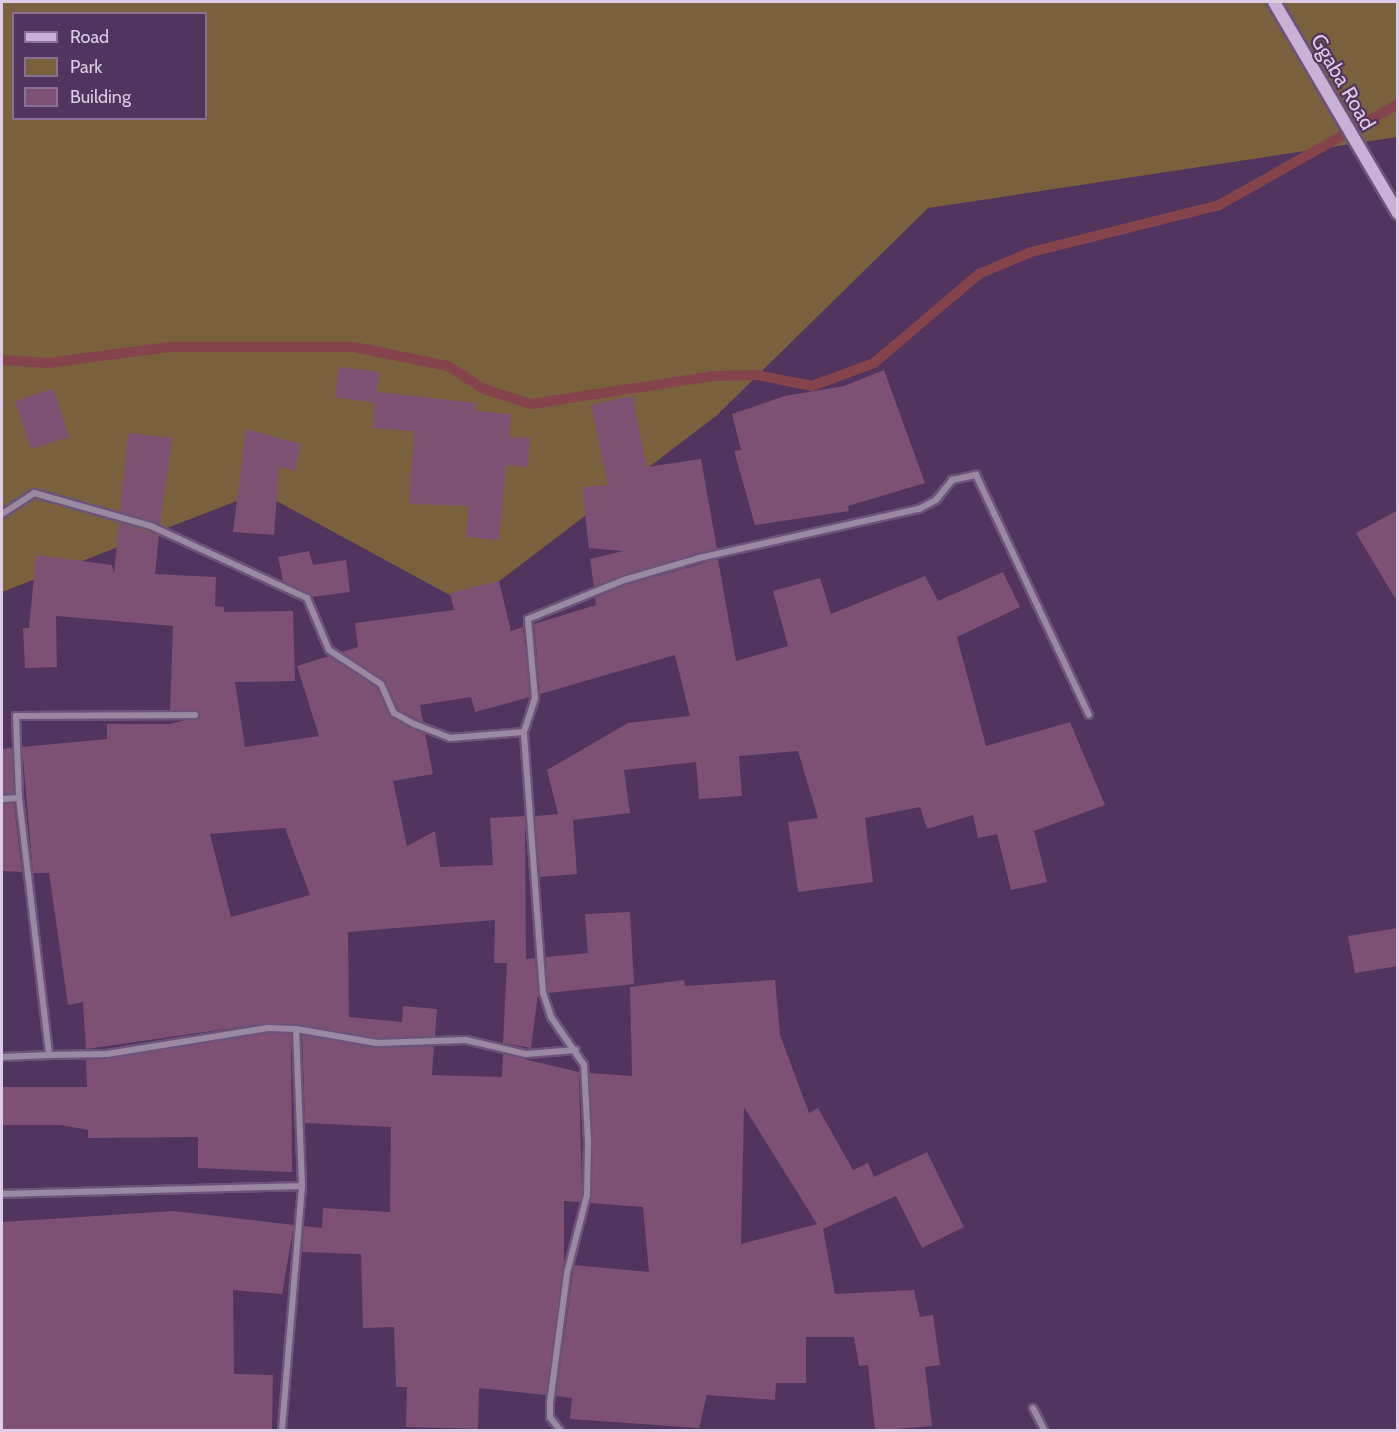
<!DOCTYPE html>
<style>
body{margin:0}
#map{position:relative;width:1399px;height:1432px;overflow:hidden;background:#51355e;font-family:Cabin,sans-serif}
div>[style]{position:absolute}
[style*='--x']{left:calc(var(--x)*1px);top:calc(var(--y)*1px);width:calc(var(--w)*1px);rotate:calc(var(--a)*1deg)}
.green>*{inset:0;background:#7a613e}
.stream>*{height:10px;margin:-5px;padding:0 5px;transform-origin:5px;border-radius:5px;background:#85444b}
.building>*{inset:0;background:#7c5173}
.roads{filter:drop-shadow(2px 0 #6d5379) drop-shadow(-2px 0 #6d5379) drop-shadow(0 2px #6d5379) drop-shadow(0 -2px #6d5379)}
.street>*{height:6px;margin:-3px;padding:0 3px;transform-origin:3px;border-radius:3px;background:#9989a1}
.secondary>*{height:12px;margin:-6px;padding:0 6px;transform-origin:6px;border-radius:6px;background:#c9b0d6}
span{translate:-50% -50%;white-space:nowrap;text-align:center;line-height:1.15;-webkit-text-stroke:4.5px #51355e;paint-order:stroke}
.street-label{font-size:21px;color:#dccce5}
.frame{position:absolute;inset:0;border:3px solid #dccce5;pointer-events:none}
.legend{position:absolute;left:12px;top:12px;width:195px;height:108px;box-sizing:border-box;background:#51355e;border:2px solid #897194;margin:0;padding:8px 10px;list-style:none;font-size:18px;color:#dccce5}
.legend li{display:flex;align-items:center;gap:12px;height:30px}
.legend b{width:30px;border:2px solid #897194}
</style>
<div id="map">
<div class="green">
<div style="clip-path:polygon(evenodd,2px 2px,1397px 2px,1397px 137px,928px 208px,716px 416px,468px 605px,260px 492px,2px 592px,2px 2px,14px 14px,206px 14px,206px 118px,14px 118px,14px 14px)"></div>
</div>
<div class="stream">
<div style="--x:2;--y:360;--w:46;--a:3.7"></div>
<div style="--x:48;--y:363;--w:122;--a:-7.5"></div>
<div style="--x:169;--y:347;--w:185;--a:0"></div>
<div style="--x:354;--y:347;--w:96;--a:11.4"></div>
<div style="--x:448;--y:366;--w:43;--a:32.6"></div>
<div style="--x:484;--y:389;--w:49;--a:17.7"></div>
<div style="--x:531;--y:404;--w:184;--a:-8.7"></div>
<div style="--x:713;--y:376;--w:44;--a:-1.3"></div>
<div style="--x:757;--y:375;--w:56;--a:11.3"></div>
<div style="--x:812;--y:386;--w:66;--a:-20.4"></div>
<div style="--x:874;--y:363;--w:138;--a:-40.3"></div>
<div style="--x:979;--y:274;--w:56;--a:-22.9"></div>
<div style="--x:1031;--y:252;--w:194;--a:-14"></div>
<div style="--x:1219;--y:205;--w:206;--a:-29.4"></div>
</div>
<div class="building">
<div style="clip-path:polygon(339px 367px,379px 372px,377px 392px,475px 403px,475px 411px,511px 414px,509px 437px,530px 438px,528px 467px,506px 465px,499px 540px,466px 537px,469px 506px,409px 504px,414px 431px,373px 428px,375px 403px,335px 397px)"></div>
<div style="clip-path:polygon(884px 370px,925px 483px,848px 506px,849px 511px,755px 525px,734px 451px,741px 450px,732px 414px,785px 396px,844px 386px)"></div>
<div style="clip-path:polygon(53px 389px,69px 437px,31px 449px,15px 401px)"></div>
<div style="clip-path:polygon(632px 396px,647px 467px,701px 459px,717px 549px,594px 587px,590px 559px,623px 551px,589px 548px,582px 487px,608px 485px,591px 405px)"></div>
<div style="clip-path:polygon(246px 429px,301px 444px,294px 471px,279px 466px,274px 535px,233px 532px)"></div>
<div style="clip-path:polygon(128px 433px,172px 438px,160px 524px,120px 512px)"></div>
<div style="clip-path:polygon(1398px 510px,1398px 603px,1356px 533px)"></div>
<div style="clip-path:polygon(evenodd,119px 523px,159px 535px,155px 574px,216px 577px,215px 606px,224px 607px,224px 612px,293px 611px,295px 681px,235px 682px,245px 747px,319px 736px,297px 666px,329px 656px,377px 688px,391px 717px,425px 734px,433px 774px,393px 781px,407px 846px,435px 831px,440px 867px,493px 865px,490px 818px,525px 816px,526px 959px,535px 958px,538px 994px,531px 1048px,503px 1043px,507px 963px,494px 963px,495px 920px,348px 932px,349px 1017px,402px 1022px,403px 1006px,437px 1009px,435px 1036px,377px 1038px,268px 1023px,86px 1049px,83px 1002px,68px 1005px,49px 873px,33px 873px,22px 747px,107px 739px,107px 724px,170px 724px,200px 716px,196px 710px,170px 710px,173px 626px,56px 616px,57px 667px,25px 668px,23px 628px,29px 628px,36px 555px,112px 565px,114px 573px,119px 523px,285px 828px,310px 895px,231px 917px,210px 834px,285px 828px)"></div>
<div style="clip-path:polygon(309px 551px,313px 565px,346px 560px,350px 592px,312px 597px,283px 581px,278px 557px)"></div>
<div style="clip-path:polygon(718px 559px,736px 661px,788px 646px,773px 591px,820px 578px,831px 614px,925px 576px,938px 601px,1003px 572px,1020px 607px,957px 637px,986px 746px,1070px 722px,1105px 805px,1034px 831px,1047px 882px,1011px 890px,997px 834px,978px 838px,973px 815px,927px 829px,920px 807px,865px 818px,873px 882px,798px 892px,788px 822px,818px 818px,798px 751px,739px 756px,742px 796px,699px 799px,696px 762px,624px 770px,630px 813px,573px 820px,577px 874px,540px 877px,535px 816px,558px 814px,547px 770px,628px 723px,690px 716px,675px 655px,540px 694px,534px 624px,596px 605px,595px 598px,626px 585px)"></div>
<div style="clip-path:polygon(499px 581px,511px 631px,523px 627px,530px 697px,475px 712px,471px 697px,420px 705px,423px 722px,398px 709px,384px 680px,342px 652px,358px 647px,355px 623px,454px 610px,450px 593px)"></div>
<div style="clip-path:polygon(12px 748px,14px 793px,2px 794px,2px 749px)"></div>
<div style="clip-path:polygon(2px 804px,14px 804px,22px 872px,2px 871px)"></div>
<div style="clip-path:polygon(630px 912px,634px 984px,548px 993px,546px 957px,588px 953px,585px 914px)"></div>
<div style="clip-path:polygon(1398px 928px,1398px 966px,1355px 973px,1348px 936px)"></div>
<div style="clip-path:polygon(evenodd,684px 980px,685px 986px,775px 980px,780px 1035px,809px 1113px,818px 1108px,853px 1170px,868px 1163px,874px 1177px,927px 1152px,964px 1227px,922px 1248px,896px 1196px,823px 1229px,835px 1294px,914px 1290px,920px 1317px,933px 1315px,940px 1365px,925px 1367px,932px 1426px,875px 1431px,868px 1365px,859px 1366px,854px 1337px,806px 1337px,806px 1383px,776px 1383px,775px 1400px,707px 1395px,699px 1428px,570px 1419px,572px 1398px,556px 1396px,574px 1265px,649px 1272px,643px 1207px,590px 1203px,590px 1073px,632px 1076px,630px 987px,684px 980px,744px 1107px,817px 1224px,741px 1244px,744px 1107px)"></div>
<div style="clip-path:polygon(268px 1033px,291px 1034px,292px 1172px,198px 1168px,198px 1137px,88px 1138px,88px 1130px,61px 1125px,2px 1125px,2px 1087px,87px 1087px,86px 1060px)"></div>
<div style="clip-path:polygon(302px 1035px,376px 1048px,434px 1046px,432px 1075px,502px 1077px,503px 1054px,579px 1072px,582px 1194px,580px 1202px,564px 1201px,564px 1264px,546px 1395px,479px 1388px,478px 1429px,406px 1427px,407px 1387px,396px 1387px,394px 1327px,363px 1328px,361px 1254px,302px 1252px,304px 1226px,322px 1228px,323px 1208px,390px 1212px,391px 1127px,305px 1123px)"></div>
<div style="clip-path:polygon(173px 1211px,294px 1225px,282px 1294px,233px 1290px,234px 1374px,273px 1375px,272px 1430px,2px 1431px,2px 1222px)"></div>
</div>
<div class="roads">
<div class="street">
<div style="--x:2;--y:514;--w:38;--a:-33"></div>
<div style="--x:34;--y:493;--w:122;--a:15.8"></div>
<div style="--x:151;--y:526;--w:172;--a:24.8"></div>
<div style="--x:307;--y:598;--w:56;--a:67.1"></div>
<div style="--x:329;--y:650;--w:62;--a:33.2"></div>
<div style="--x:381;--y:684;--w:32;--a:66"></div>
<div style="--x:394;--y:713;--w:23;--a:29"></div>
<div style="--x:414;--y:724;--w:39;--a:21"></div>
<div style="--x:450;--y:738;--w:74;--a:-4.6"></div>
<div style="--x:195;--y:715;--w:179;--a:179.7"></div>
<div style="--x:16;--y:716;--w:82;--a:87.9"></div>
<div style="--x:19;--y:798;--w:259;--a:83.3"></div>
<div style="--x:49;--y:1055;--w:58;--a:-1"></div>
<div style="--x:107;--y:1054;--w:163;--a:-9.2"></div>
<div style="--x:268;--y:1028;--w:28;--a:2"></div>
<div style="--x:296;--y:1029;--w:157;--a:87.8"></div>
<div style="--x:302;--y:1186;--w:245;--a:94.7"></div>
<div style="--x:2;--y:799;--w:17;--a:-3"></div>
<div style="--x:296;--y:1029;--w:82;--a:9.8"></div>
<div style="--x:377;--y:1043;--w:89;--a:-1.9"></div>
<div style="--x:466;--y:1040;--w:62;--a:13.1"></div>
<div style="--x:526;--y:1054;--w:50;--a:-4.6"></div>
<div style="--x:2;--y:1057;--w:47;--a:-2.4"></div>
<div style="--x:2;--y:1194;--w:300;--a:-1.5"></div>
<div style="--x:1033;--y:1408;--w:25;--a:63"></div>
<div style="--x:560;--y:1430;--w:16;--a:-128"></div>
<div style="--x:550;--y:1417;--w:14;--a:-90"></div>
<div style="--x:550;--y:1403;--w:131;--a:-82.5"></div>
<div style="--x:567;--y:1273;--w:81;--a:-75.6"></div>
<div style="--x:587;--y:1195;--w:54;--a:-88.9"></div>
<div style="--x:588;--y:1141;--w:76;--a:-93"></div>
<div style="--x:584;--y:1065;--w:58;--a:-124.5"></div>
<div style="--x:551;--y:1017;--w:25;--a:-108"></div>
<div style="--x:543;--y:993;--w:262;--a:-94.2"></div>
<div style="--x:524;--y:732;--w:36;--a:-72"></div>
<div style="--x:535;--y:698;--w:79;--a:-95.1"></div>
<div style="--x:528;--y:619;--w:104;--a:-22.1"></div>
<div style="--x:624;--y:580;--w:78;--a:-16.3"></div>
<div style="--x:699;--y:558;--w:225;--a:-12.6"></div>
<div style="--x:919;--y:509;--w:19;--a:-28"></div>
<div style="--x:936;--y:500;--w:26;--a:-51"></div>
<div style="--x:952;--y:480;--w:25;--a:-12"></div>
<div style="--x:976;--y:475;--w:265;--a:64.8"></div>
</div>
<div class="secondary">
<div style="--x:1274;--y:2;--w:245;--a:59.6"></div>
</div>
</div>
<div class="street-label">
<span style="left:1343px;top:82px;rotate:60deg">Ggaba Road</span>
</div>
<div class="frame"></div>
<ul class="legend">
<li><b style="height:8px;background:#c9b0d6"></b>Road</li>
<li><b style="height:16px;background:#7a613e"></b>Park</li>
<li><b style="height:16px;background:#7c5173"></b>Building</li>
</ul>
</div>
